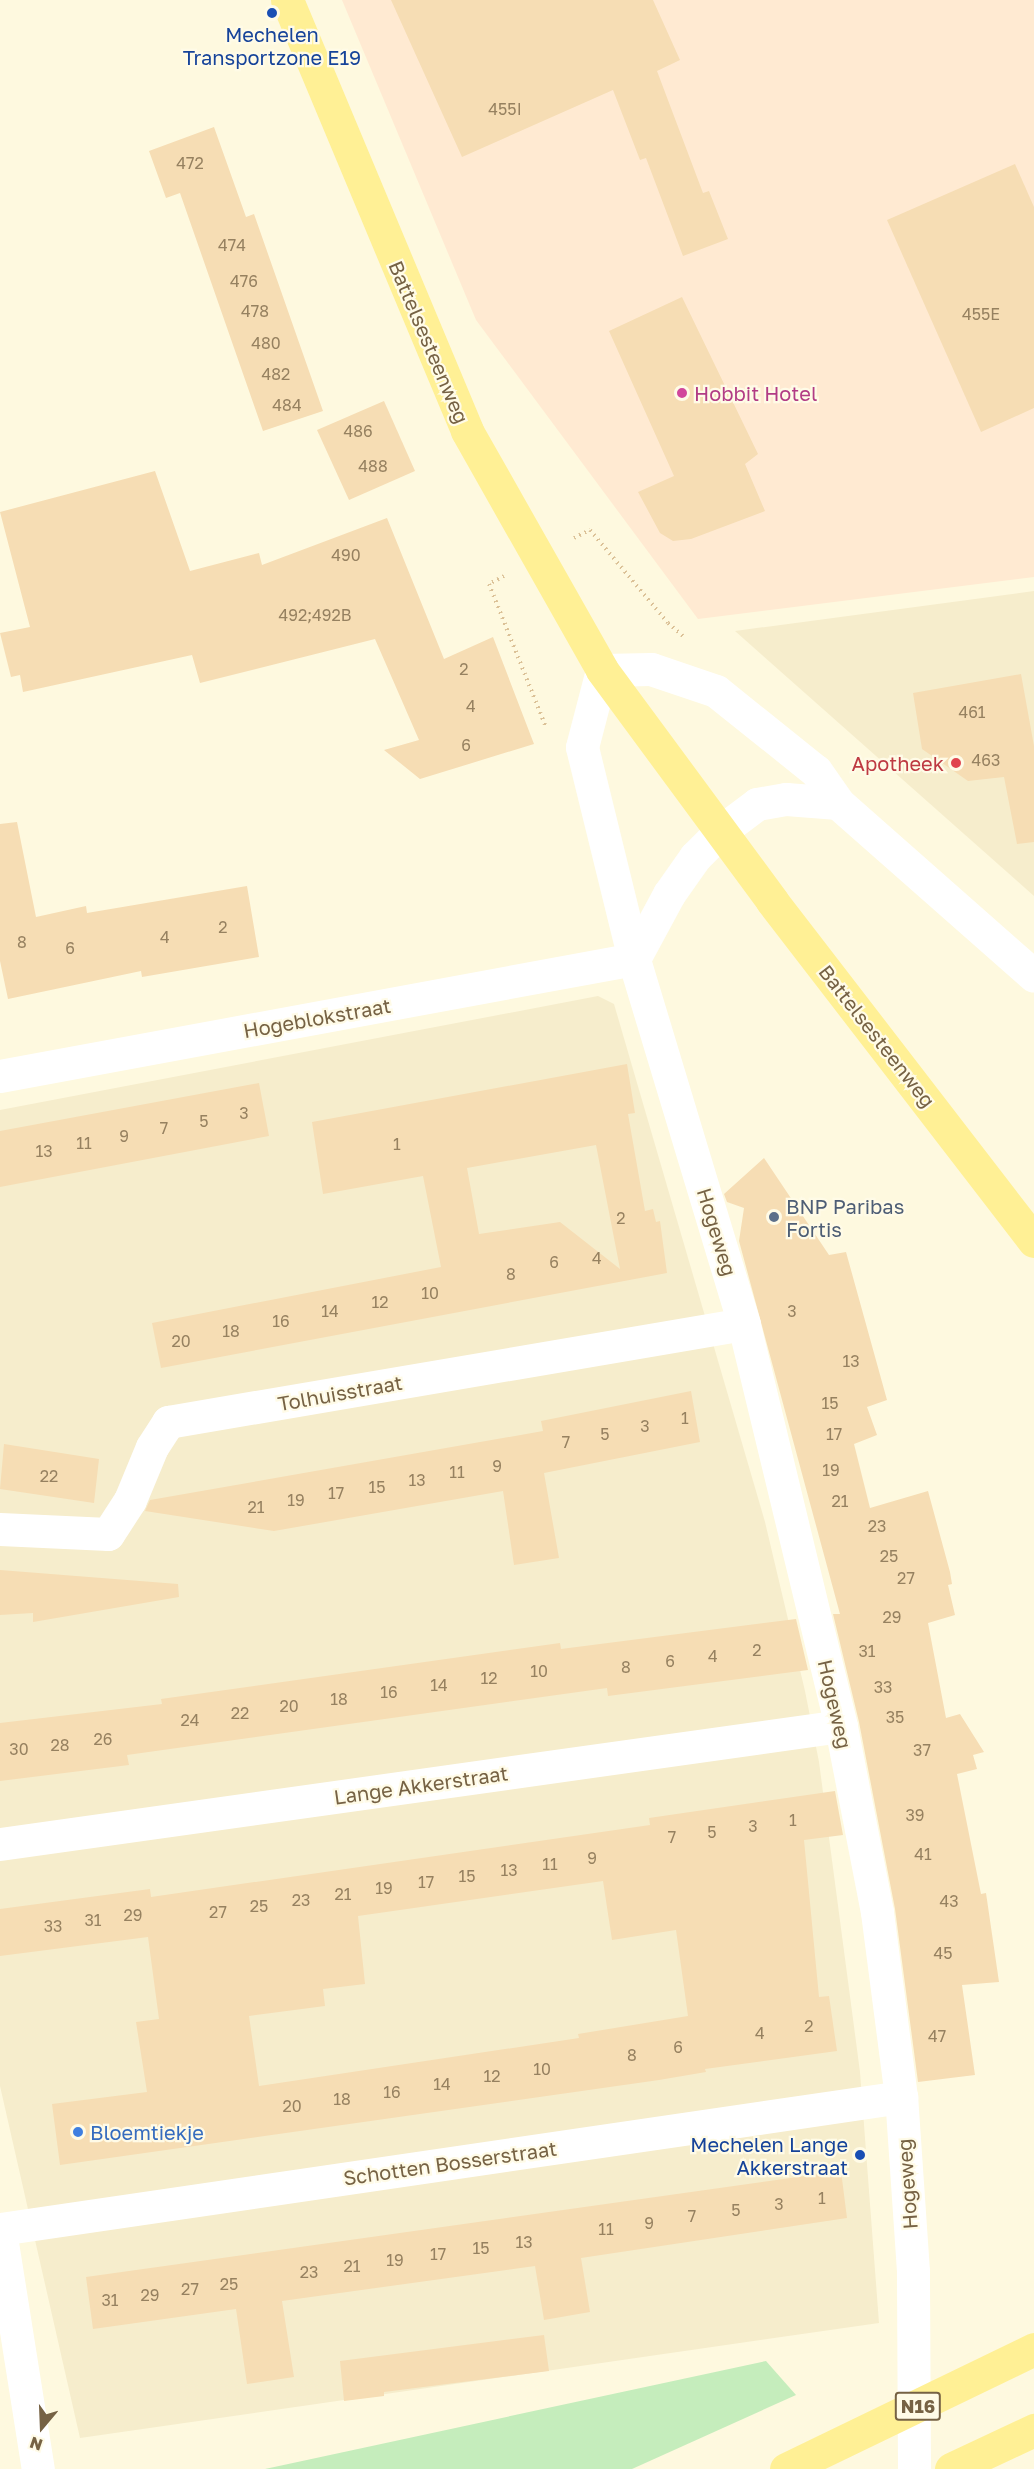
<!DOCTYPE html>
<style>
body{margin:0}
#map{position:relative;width:1034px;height:2469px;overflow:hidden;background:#fef9df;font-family:"Golos Text",sans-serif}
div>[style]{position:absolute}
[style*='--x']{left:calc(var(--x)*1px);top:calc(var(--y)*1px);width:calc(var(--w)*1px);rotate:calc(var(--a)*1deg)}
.residential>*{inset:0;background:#f6edcc}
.commercial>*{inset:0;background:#ffead2}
.green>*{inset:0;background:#c5edbc}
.building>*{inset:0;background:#f6ddb4}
.path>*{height:4px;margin-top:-2px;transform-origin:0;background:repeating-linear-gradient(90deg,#dbc197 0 1.5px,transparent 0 6px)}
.minor>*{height:33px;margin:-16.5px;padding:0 16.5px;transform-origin:16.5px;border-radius:16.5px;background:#fff}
.major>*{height:33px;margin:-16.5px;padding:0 16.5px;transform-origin:16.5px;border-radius:16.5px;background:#fff095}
.dots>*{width:16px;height:16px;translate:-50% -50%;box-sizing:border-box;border:3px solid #fffbe7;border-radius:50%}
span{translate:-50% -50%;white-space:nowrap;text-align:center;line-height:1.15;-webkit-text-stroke:4.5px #fffbe7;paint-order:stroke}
.number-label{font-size:16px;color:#968160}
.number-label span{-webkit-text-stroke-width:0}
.shield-label span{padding:2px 4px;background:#fffbe7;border:2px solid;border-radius:4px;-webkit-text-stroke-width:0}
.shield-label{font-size:18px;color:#766244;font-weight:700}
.transit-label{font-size:20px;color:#164399}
.right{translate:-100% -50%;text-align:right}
.street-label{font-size:20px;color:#766244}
.hotel-label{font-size:20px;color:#b23c85}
.left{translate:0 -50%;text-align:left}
.health-label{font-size:20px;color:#be3a42}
.service-label{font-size:20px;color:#4e5e75}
.shop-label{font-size:20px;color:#366cbe}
.north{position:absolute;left:12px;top:2397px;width:60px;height:60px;-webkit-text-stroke:4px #fffbe7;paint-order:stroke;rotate:199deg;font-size:16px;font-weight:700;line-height:24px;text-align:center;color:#766244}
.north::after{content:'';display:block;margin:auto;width:21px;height:27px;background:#766244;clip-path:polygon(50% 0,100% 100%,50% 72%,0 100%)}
</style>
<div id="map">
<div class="residential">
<div style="clip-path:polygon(1034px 591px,1034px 896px,735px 631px)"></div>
<div style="clip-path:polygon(598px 996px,614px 1004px,765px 1522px,805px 1691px,819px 1762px,860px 2072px,879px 2323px,80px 2438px,0 2086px,0 1110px)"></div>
</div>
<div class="commercial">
<div style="clip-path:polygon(342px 0,1034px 0,1034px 577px,698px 619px,476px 320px)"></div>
</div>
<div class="green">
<div style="clip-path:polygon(766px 2361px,796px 2395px,632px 2469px,265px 2469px)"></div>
</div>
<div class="building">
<div style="clip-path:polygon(391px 0,653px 0,680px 60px,657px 71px,703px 193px,709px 191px,728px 239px,683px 256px,646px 158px,640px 160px,613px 90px,462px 157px)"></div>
<div style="clip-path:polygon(214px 127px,246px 217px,254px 214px,323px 411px,263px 431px,180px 193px,166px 198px,149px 151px)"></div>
<div style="clip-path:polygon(1015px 164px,1034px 207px,1034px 408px,981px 432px,887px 220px)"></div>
<div style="clip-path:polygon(682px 297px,758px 454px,745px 464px,765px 511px,691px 539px,673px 541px,660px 533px,638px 492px,674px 476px,609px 331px)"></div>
<div style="clip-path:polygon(384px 401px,415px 471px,349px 500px,317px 430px)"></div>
<div style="clip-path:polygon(155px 471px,190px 571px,259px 553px,262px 565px,387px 518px,444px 659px,493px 637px,534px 744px,420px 779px,384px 750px,419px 740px,375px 639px,200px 683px,192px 655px,23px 692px,20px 675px,11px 677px,0 633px,30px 627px,0 512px)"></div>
<div style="clip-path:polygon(1021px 674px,1034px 746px,1034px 842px,1017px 844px,1004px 777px,968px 781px,922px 749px,913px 693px)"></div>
<div style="clip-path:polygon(17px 822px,36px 917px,86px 906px,87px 913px,247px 886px,259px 957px,142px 977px,141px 971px,8px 999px,0 961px,0 824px)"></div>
<div style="clip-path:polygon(evenodd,627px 1064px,635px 1113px,628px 1114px,645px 1211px,653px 1209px,656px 1222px,660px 1221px,667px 1273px,161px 1368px,152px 1323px,441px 1267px,423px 1176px,323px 1194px,312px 1122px,627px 1064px,596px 1145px,620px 1269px,560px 1222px,479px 1234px,467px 1168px,596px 1145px)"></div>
<div style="clip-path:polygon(259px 1083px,269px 1136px,0 1187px,0 1131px)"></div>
<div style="clip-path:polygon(764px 1158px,829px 1255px,846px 1252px,887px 1400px,867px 1407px,877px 1435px,854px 1444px,870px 1508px,928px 1491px,950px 1572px,952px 1584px,948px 1585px,955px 1615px,928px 1623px,946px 1718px,960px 1714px,984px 1752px,973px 1755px,977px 1769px,957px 1774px,981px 1894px,986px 1893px,999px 1982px,962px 1985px,975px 2075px,918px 2082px,895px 1909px,859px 1722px,833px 1614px,840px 1614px,739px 1241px,744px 1208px,727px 1202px,724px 1194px)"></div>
<div style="clip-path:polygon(691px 1391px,700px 1442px,544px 1473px,559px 1558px,514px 1565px,503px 1491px,274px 1531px,145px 1511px,150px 1500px,543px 1431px,541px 1421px)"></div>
<div style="clip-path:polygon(4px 1444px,99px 1459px,94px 1503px,0 1489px)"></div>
<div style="clip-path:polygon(0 1570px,178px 1584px,179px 1597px,33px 1622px,33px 1613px,0 1615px)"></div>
<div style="clip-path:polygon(796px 1619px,808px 1670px,608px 1696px,607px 1688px,127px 1755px,129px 1765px,0 1781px,0 1723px,162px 1704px,161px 1699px,560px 1643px,561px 1649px)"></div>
<div style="clip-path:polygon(evenodd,835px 1791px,843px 1835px,804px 1840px,819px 1997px,829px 1996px,837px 2051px,705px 2069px,706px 2072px,659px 2080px,60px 2165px,52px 2104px,147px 2092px,136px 2022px,159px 2019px,148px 1937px,0 1956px,0 1909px,150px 1889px,151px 1897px,650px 1825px,649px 1818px,835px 1791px,603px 1881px,612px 1940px,676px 1930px,688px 2016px,578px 2034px,579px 2038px,259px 2086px,249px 2016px,325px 2006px,323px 1989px,365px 1984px,358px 1916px,603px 1881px)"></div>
<div style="clip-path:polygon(841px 2171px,847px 2218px,581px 2258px,590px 2312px,544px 2320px,535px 2266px,282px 2301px,294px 2377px,247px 2384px,236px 2309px,93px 2329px,86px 2277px)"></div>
<div style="clip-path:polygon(544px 2335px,549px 2371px,384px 2392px,384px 2396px,344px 2401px,340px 2361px)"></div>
</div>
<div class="path">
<div style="--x:574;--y:538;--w:18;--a:-27"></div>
<div style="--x:590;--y:530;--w:121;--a:50"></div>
<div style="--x:668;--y:623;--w:21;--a:41"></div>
<div style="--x:504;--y:576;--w:17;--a:152"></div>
<div style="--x:489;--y:584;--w:152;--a:68.3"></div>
</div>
<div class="minor">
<div style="--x:634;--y:959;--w:74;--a:-61.7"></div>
<div style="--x:669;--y:894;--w:45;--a:-54.9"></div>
<div style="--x:695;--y:857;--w:37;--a:-45"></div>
<div style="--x:721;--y:831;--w:45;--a:-36.9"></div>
<div style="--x:757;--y:804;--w:29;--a:-10"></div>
<div style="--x:786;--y:799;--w:52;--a:4.4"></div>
<div style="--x:0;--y:1076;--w:645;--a:-10.46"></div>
<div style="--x:0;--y:1529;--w:108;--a:2.7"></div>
<div style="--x:108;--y:1534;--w:40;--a:-57.1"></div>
<div style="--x:130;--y:1500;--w:57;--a:-67.5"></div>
<div style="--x:152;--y:1447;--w:30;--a:-57"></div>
<div style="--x:168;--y:1422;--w:584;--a:-9.66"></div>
<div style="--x:0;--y:1844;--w:849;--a:-7.99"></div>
<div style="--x:0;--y:2229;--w:911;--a:-8.33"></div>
<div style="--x:0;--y:2230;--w:242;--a:81"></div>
<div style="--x:914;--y:2469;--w:198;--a:-90.3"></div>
<div style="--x:913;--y:2271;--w:174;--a:-93.9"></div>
<div style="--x:901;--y:2097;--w:187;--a:-97.4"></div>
<div style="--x:877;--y:1912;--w:189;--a:-101"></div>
<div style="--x:841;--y:1726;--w:414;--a:-103.6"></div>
<div style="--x:744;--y:1324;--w:381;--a:-106.8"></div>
<div style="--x:634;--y:959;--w:218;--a:-103.8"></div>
<div style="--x:582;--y:747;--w:80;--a:-75.4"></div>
<div style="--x:602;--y:670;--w:49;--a:-1.2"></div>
<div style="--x:651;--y:669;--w:69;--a:18.7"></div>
<div style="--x:716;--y:691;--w:128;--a:38.7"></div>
<div style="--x:816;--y:771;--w:39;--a:55"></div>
<div style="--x:838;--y:803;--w:261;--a:41.4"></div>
</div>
<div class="major">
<div style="--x:287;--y:0;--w:467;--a:67.3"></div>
<div style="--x:467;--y:431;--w:274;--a:60.5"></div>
<div style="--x:602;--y:670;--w:287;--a:53.6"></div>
<div style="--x:772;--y:901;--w:429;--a:52.4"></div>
<div style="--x:786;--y:2469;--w:276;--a:-25.8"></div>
<div style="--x:951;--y:2469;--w:92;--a:-25.2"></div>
</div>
<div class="dots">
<div style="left:272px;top:13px;background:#1a4fb4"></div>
<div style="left:682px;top:393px;background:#d1479c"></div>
<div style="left:956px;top:763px;background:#e0444e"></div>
<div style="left:774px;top:1217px;background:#5c6f8a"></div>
<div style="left:78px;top:2132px;background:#3f7fe0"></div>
<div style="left:860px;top:2155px;background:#1a4fb4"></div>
</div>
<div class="number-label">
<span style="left:505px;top:109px">455I</span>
<span style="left:190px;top:163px">472</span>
<span style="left:232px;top:245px">474</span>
<span style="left:244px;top:281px">476</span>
<span style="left:255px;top:311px">478</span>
<span style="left:981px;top:314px">455E</span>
<span style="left:266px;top:343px">480</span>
<span style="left:276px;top:374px">482</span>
<span style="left:287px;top:405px">484</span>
<span style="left:358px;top:431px">486</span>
<span style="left:373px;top:466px">488</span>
<span style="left:346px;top:555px">490</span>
<span style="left:315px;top:615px">492;492B</span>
<span style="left:464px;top:669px">2</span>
<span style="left:471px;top:706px">4</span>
<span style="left:972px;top:712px">461</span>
<span style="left:466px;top:745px">6</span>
<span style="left:986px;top:760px">463</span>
<span style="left:223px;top:927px">2</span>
<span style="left:165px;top:937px">4</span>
<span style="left:22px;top:942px">8</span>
<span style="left:70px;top:948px">6</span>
<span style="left:244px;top:1113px">3</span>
<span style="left:204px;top:1121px">5</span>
<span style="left:164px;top:1128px">7</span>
<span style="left:124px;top:1136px">9</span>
<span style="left:84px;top:1143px">11</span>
<span style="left:397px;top:1144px">1</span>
<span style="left:44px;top:1151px">13</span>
<span style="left:621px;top:1218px">2</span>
<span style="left:597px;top:1258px">4</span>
<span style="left:554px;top:1262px">6</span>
<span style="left:511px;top:1274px">8</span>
<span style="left:430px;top:1293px">10</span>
<span style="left:380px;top:1302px">12</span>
<span style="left:330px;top:1311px">14</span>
<span style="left:792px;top:1311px">3</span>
<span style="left:281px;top:1321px">16</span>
<span style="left:231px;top:1331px">18</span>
<span style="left:181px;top:1341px">20</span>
<span style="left:851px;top:1361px">13</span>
<span style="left:830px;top:1403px">15</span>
<span style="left:685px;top:1418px">1</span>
<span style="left:645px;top:1426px">3</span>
<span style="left:605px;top:1434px">5</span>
<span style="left:834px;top:1434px">17</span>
<span style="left:566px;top:1442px">7</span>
<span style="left:497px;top:1466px">9</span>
<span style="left:831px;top:1470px">19</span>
<span style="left:457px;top:1472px">11</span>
<span style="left:49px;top:1476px">22</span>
<span style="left:417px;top:1480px">13</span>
<span style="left:377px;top:1487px">15</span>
<span style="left:336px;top:1493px">17</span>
<span style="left:296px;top:1500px">19</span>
<span style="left:840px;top:1501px">21</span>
<span style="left:256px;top:1507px">21</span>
<span style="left:877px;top:1526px">23</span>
<span style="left:889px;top:1556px">25</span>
<span style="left:906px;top:1578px">27</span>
<span style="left:892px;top:1617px">29</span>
<span style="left:757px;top:1650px">2</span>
<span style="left:867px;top:1651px">31</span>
<span style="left:713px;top:1656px">4</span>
<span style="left:670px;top:1661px">6</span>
<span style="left:626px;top:1667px">8</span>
<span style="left:539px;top:1671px">10</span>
<span style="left:489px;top:1678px">12</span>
<span style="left:439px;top:1685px">14</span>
<span style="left:883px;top:1687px">33</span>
<span style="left:389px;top:1692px">16</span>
<span style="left:339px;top:1699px">18</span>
<span style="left:289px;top:1706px">20</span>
<span style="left:240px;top:1713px">22</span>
<span style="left:895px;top:1717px">35</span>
<span style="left:190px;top:1720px">24</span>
<span style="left:103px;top:1739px">26</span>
<span style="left:60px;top:1745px">28</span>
<span style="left:19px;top:1749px">30</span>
<span style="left:922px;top:1750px">37</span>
<span style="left:915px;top:1815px">39</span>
<span style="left:793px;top:1820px">1</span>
<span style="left:753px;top:1826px">3</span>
<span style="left:712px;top:1832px">5</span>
<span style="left:672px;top:1837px">7</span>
<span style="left:923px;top:1854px">41</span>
<span style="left:592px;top:1858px">9</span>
<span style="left:550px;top:1864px">11</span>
<span style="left:509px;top:1870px">13</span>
<span style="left:467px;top:1876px">15</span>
<span style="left:426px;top:1882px">17</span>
<span style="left:384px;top:1888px">19</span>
<span style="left:343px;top:1894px">21</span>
<span style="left:301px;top:1900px">23</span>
<span style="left:949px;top:1901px">43</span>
<span style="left:259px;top:1906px">25</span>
<span style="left:218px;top:1912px">27</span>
<span style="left:133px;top:1915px">29</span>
<span style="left:93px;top:1920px">31</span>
<span style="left:53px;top:1926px">33</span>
<span style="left:943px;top:1953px">45</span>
<span style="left:809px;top:2026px">2</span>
<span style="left:760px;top:2033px">4</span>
<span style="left:937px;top:2036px">47</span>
<span style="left:678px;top:2047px">6</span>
<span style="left:632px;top:2055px">8</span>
<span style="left:542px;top:2069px">10</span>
<span style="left:492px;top:2076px">12</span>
<span style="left:442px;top:2084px">14</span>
<span style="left:392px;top:2092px">16</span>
<span style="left:342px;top:2099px">18</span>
<span style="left:292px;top:2106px">20</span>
<span style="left:822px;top:2198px">1</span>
<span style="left:779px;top:2204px">3</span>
<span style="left:736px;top:2210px">5</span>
<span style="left:692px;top:2216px">7</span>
<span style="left:649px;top:2223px">9</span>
<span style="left:606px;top:2229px">11</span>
<span style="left:524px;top:2242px">13</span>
<span style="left:481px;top:2248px">15</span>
<span style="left:438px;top:2254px">17</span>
<span style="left:395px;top:2260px">19</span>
<span style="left:352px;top:2266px">21</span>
<span style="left:309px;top:2272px">23</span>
<span style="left:229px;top:2284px">25</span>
<span style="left:190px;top:2289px">27</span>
<span style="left:150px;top:2295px">29</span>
<span style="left:110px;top:2300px">31</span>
</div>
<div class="shield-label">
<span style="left:918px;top:2406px">N16</span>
</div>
<div class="transit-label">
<span style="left:272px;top:46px">Mechelen<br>Transportzone E19</span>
<span class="right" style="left:848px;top:2156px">Mechelen Lange<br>Akkerstraat</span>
</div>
<div class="street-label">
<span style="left:429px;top:342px;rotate:67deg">Battelsesteenweg</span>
<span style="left:317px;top:1018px;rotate:-10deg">Hogeblokstraat</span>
<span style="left:877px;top:1036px;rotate:52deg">Battelsesteenweg</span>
<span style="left:717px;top:1232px;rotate:73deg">Hogeweg</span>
<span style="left:340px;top:1393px;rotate:-10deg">Tolhuisstraat</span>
<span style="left:835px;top:1704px;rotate:77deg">Hogeweg</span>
<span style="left:421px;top:1785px;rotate:-8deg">Lange Akkerstraat</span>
<span style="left:450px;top:2163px;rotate:-8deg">Schotten Bosserstraat</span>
<span style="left:907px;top:2184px;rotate:-94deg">Hogeweg</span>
</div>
<div class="hotel-label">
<span class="left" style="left:694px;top:393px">Hobbit Hotel</span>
</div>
<div class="health-label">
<span class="right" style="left:944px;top:763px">Apotheek</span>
</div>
<div class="service-label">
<span class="left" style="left:786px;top:1218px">BNP Paribas<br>Fortis</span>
</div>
<div class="shop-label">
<span class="left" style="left:90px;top:2132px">Bloemtiekje</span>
</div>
<div class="north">N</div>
</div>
